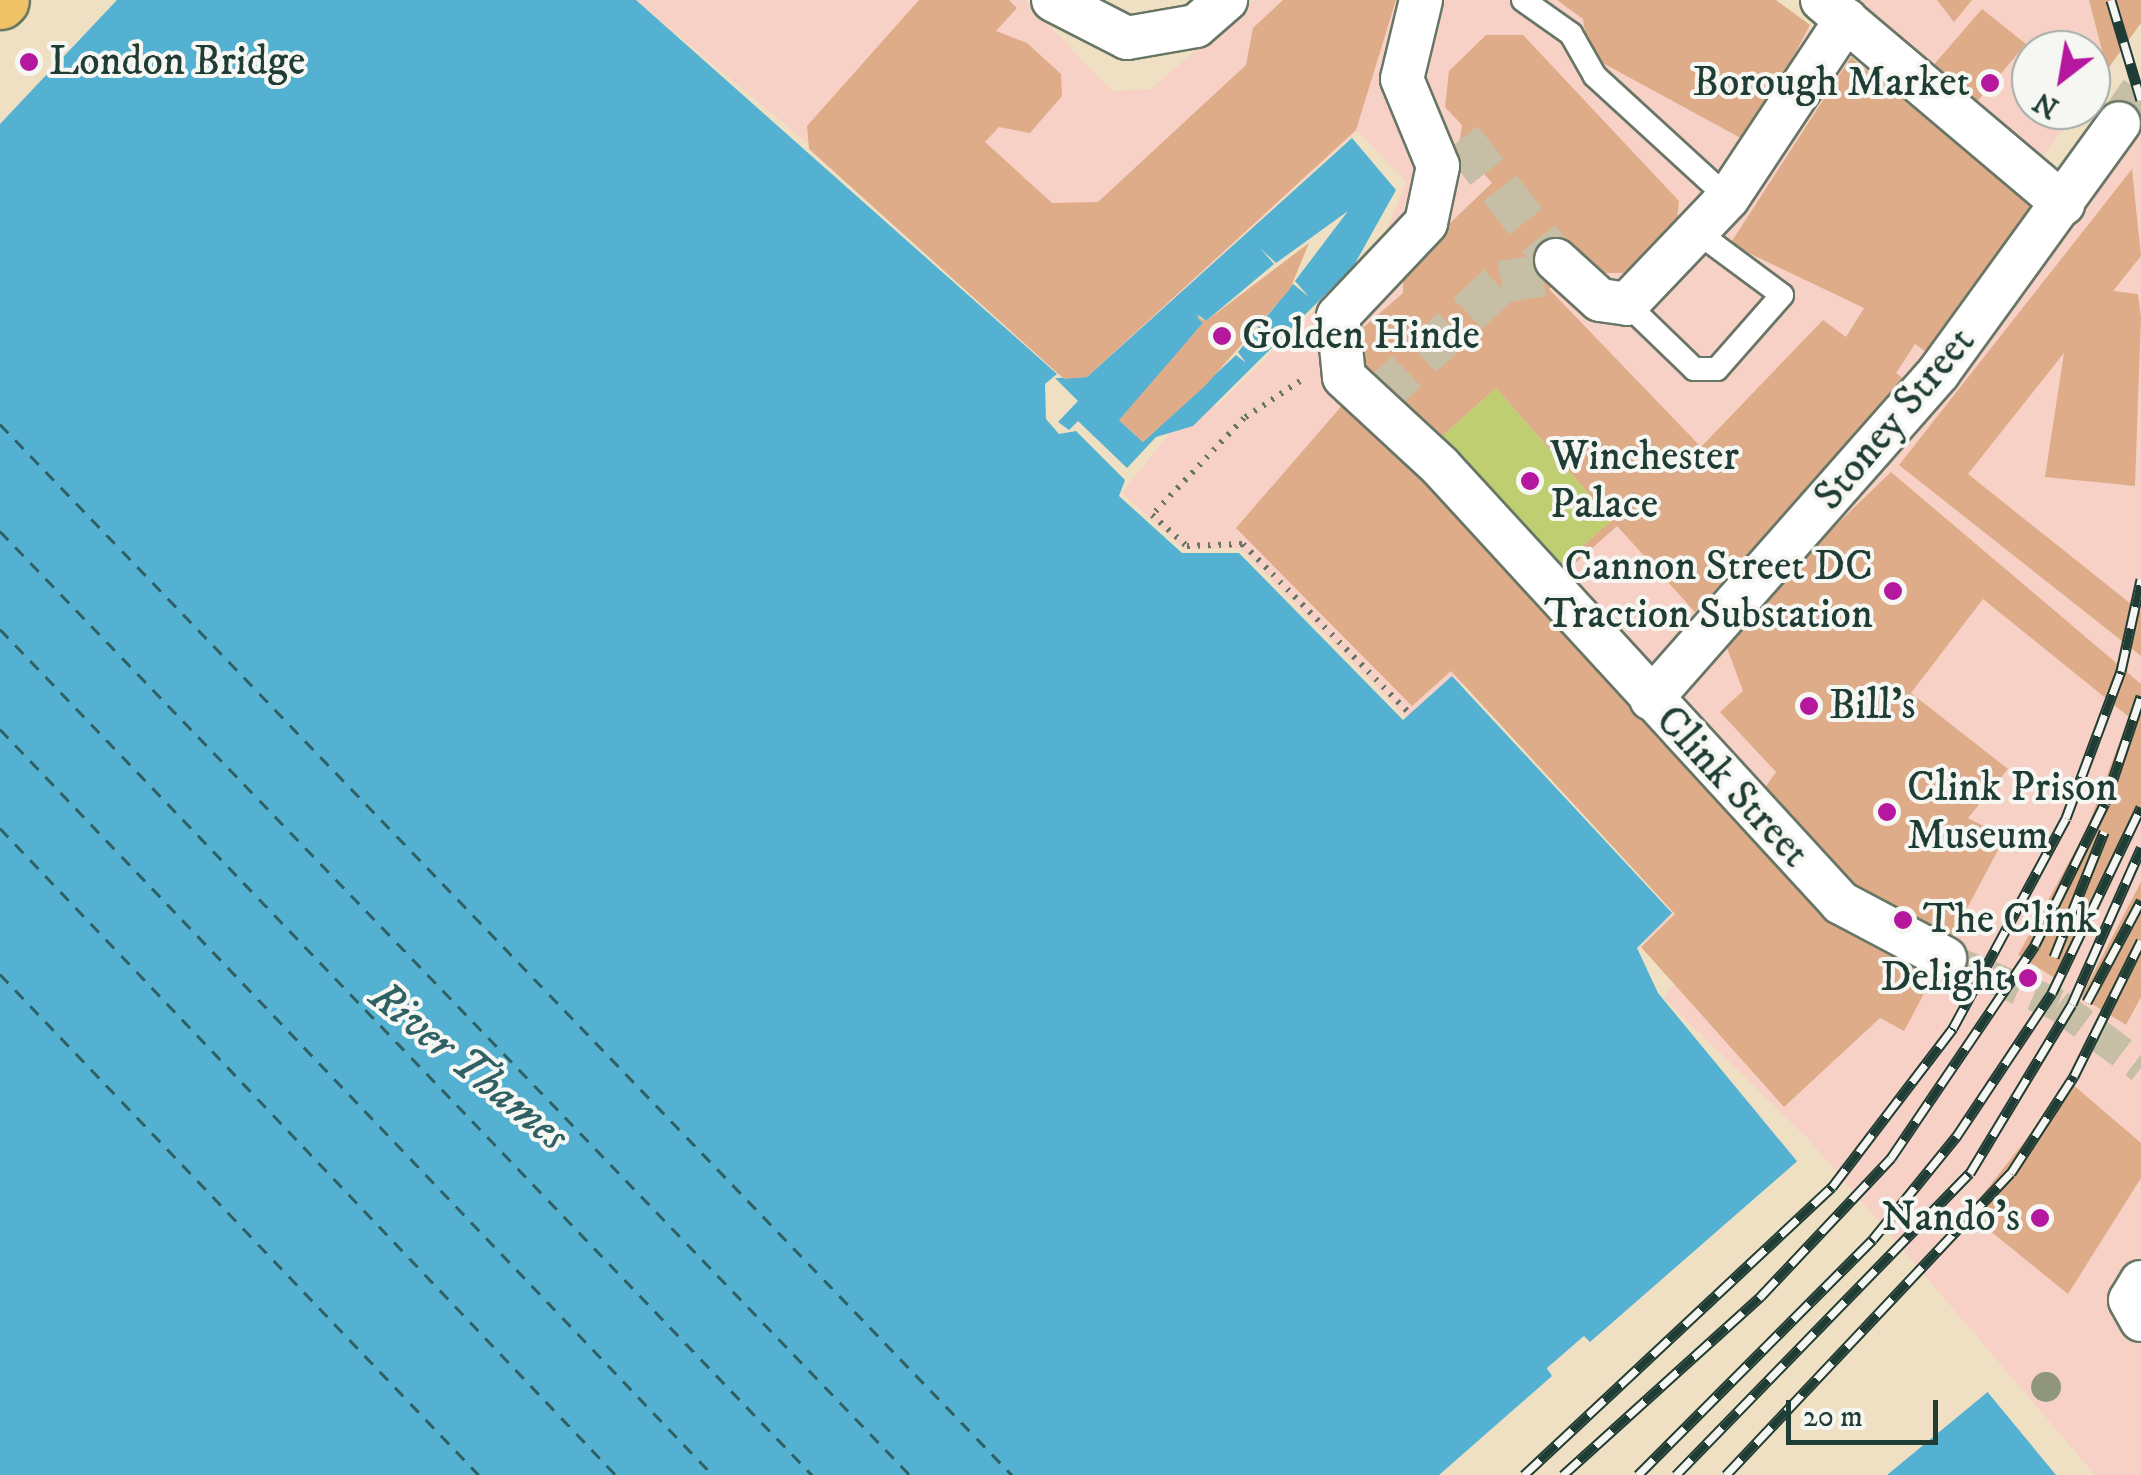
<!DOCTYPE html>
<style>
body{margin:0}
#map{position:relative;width:2141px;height:1475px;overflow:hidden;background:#f0e0c3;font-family:"IM FELL DW Pica",serif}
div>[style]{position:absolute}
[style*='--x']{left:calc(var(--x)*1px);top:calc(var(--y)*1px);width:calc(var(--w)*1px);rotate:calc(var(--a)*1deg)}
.built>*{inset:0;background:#f7d1c6}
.green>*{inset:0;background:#bece70}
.water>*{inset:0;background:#54b1d2}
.pier>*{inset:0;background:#f0e0c3}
.ferry>*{height:2.5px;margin-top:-1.25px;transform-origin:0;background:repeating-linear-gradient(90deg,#2f6063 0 12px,transparent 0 22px)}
.building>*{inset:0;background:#deac89}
.pedestrian-tunnel>*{height:32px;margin-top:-16px;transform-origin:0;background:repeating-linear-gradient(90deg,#c6bfa6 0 32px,transparent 0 48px)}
.minor-tunnel>*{height:42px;margin-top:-21px;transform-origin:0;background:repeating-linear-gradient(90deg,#c6bfa6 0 42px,transparent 0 63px)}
.path>*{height:6px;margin-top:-3px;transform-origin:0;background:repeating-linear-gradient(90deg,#687666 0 2.5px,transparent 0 10.5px)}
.roads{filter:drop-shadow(2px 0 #687666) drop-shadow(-2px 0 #687666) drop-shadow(0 2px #687666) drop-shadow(0 -2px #687666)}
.service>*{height:22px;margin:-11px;padding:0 11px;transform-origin:11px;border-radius:11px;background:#fff}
.minor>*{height:42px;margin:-21px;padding:0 21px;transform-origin:21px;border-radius:21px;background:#fff}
.primary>*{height:55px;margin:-27.5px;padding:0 27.5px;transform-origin:27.5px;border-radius:27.5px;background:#f1c369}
.rail>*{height:11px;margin-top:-5.5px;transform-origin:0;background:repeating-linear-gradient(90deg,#f6f6f2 0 22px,#1f3d34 0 44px);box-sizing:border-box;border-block:2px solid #1f3d34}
.trees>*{width:30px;height:30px;margin:-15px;border-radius:50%;background:#8f967b}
.dots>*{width:28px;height:28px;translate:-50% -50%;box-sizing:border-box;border:5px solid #f6f6f2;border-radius:50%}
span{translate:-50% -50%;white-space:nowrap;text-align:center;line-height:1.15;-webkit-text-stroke:8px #f6f6f2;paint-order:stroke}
.poi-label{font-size:42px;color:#1f3d34}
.left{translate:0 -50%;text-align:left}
.right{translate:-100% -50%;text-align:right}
.street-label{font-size:42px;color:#1f3d34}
.water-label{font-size:45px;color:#2f6063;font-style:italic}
.north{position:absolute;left:2011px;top:30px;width:100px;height:100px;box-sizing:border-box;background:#f6f6f2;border:2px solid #a0aca6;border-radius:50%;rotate:211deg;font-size:28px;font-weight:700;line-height:40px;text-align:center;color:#1f3d34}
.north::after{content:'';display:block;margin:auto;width:35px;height:45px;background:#b5179e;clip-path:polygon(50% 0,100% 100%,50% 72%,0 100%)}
.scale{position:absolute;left:1786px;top:1400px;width:152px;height:45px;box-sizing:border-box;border:5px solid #1f3d34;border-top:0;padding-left:12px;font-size:30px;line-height:35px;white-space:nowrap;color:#1f3d34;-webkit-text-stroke:8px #f6f6f2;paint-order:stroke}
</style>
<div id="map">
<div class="built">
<div style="clip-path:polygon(636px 0,1025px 0,1112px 91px,1151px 89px,1254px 0,1774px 0,2054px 234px,2141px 120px,2141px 1475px,2095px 1475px,1809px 1140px,1664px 998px,1681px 976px,1642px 936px,1680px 899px,1469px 678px,1411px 722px,1240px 548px,1184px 549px,1122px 493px,1182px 417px,1218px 405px,1380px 246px,1406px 182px,1357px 131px,1087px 377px)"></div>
<div style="clip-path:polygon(1851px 0,2141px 0,2141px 23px,2091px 91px,2091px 50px,2031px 50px,2031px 110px,2077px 110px,2042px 158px)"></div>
</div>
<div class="green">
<div style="clip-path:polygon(1496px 388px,1612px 520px,1559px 567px,1442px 436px)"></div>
</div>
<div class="water">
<div style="clip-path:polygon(0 0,636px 0,1057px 374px,1045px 384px,1046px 419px,1059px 434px,1076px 431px,1125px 480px,1119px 496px,1182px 553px,1239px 553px,1403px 720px,1452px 676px,1672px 913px,1637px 948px,1658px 993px,2056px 1475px,1703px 1475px,1583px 1337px,1547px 1369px,1639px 1475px,0 1475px)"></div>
<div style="clip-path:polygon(evenodd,1352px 138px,1396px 190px,1353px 267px,1193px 426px,1156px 437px,1127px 468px,1078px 421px,1069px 430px,1058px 422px,1078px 401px,1055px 378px,1087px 377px,1352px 138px,1348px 211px,1295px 281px,1309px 297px,1293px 284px,1238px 352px,1246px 363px,1236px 355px,1143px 442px,1120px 421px,1203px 323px,1197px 314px,1206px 321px,1274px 264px,1260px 248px,1276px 263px,1348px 211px)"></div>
</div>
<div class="pier">
<div style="clip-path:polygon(0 0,117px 0,0 124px)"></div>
<div style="clip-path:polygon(1802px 1157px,1995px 1386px,1887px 1475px,1696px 1475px,1583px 1343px,1553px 1369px,1644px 1475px,1439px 1475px,1552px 1376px,1547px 1368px,1584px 1336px,1590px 1342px)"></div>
</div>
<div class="ferry">
<div style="--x:0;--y:424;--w:1459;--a:46.08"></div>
<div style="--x:0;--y:531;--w:1311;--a:46.05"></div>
<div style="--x:0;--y:629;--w:1173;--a:46.17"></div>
<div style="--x:0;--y:729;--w:1032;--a:46.3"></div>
<div style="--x:0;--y:828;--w:893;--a:46.41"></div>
<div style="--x:0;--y:974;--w:693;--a:46.29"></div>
</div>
<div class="building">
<div style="clip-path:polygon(919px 0,1009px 0,1017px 8px,996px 31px,1027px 43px,1061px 74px,1062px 96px,1030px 133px,999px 127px,985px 142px,1052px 203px,1098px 202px,1246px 65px,1253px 28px,1283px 0,1396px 0,1356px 130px,1087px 377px,1064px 379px,809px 149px,807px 126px)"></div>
<div style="clip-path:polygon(1557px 0,1776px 0,1810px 25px,1748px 142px,1588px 55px,1583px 19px)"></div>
<div style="clip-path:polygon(1937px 0,1972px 0,1954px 22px)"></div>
<div style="clip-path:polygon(2089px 0,2141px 0,2141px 23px,2107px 70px)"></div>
<div style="clip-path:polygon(1982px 9px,2026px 44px,1975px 104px,1931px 68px)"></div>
<div style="clip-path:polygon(1486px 35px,1523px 35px,1679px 201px,1676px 229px,1627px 273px,1597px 273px,1573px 246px,1545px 269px,1557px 281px,1549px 289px,1701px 447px,1823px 320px,1846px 337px,1864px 308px,1730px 244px,1851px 57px,2040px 212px,1930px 355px,1915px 344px,1896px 373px,1908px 382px,1695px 612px,1617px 526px,1564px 573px,1559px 567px,1612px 520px,1496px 388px,1442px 436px,1412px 436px,1376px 400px,1350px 339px,1403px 293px,1403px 268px,1492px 183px,1459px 145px,1462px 125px,1445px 107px,1449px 71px)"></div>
<div style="clip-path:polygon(2132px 169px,2141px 256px,2113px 291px,2138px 294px,2141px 317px,2135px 486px,2045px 477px,2064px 353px,1968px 474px,2141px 612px,2141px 656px,1899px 465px)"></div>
<div style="clip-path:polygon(1309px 243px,1290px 289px,1206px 385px,1143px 442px,1119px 420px,1203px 323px,1195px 316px,1206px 321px)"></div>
<div style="clip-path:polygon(1351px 395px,1935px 973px,1904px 1031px,1880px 1018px,1784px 1107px,1641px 947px,1675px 914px,1451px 671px,1412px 706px,1236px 528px)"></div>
<div style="clip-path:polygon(1891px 472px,2141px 684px,2141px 816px,2056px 979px,2018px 955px,2086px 831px,2129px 717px,1983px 599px,1911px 693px,2008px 769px,1968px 818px,2005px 837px,1949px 942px,1856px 891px,1764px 789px,1776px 772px,1720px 712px,1743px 691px,1727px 648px,1782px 577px)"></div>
<div style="clip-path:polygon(2141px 882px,2141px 997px,2126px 1025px,2081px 997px)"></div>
<div style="clip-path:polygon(2071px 1083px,2141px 1143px,2141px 1178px,2068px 1294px,1968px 1213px)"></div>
</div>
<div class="pedestrian-tunnel">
<div style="--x:1945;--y:958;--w:122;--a:22.6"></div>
<div style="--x:2058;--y:1005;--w:104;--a:36.8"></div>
</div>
<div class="minor-tunnel">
<div style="--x:2119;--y:123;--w:38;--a:-55"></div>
<div style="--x:1461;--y:139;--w:154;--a:51.9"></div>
<div style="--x:1376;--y:400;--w:172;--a:-43.3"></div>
<div style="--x:1501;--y:282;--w:50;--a:-9.3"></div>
</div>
<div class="path">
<div style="--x:1300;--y:381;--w:67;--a:146.5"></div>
<div style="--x:1244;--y:418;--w:134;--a:133.5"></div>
<div style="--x:1152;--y:515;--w:47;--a:41.5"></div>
<div style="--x:1187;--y:546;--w:56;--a:-2"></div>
<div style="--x:1243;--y:544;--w:234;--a:45.5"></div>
</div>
<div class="roads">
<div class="service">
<div style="--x:1523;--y:0;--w:59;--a:35.3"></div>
<div style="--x:1571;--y:34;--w:48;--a:60.3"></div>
<div style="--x:1595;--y:76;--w:180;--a:42.5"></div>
<div style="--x:1627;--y:304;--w:93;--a:44.1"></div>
<div style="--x:1694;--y:369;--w:23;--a:0"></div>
<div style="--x:1717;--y:369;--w:98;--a:-48.7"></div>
<div style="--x:1782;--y:295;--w:106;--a:-143.5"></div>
</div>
<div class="minor">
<div style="--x:1053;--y:0;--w:83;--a:27.2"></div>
<div style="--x:1127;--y:38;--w:70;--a:-9.9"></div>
<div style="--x:1196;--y:26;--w:40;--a:-41"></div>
<div style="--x:1421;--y:0;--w:81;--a:103.5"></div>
<div style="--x:1402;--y:79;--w:94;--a:67.5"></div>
<div style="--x:1438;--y:166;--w:58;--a:101.9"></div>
<div style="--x:1426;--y:223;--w:128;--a:133.4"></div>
<div style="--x:1338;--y:316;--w:61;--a:84.4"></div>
<div style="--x:1344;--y:377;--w:131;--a:42.8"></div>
<div style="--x:1440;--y:466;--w:593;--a:47.46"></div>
<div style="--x:1841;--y:903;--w:118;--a:27.9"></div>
<div style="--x:1822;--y:0;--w:316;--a:40.2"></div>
<div style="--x:1556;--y:260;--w:59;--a:42.3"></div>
<div style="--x:1600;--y:300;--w:27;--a:8"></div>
<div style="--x:1627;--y:304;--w:146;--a:-46.4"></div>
<div style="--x:1728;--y:198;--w:214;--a:-56.5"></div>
<div style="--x:1651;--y:699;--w:436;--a:-48.6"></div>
<div style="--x:1939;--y:372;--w:307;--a:-54.1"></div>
<div style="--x:2141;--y:1282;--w:21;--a:121"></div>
<div style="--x:2130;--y:1300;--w:23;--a:61"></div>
</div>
<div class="primary">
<div style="--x:0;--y:1;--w:1;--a:-45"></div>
</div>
</div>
<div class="rail">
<div style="--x:2111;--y:0;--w:104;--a:73.3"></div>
<div style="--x:2054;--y:957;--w:135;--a:-68.2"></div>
<div style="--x:2087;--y:1002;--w:115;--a:-61.9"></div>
<div style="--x:1524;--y:1475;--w:422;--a:-43.1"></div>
<div style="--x:1832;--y:1187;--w:200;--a:-52.7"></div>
<div style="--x:1953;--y:1028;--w:238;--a:-61.7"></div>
<div style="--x:2066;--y:818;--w:157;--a:-69.5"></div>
<div style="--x:2121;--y:671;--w:94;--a:-77.7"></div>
<div style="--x:1563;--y:1475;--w:267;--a:-42.1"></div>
<div style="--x:1761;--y:1296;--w:190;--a:-46.7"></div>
<div style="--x:1891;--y:1158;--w:257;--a:-55.9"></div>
<div style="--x:2035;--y:945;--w:158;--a:-63.8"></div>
<div style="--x:2105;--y:803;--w:113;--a:-71.4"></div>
<div style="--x:1638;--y:1475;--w:333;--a:-45.1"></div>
<div style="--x:1873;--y:1239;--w:132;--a:-50.9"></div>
<div style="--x:1956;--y:1137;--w:173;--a:-56.3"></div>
<div style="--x:2052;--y:993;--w:206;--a:-64.4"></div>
<div style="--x:1676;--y:1475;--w:421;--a:-45.8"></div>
<div style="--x:1970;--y:1173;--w:197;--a:-58.9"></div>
<div style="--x:2072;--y:1004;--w:171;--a:-66.1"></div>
<div style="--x:1726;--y:1475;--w:415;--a:-46.7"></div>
<div style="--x:2011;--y:1173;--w:116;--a:-57"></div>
<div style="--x:2074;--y:1076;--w:151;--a:-63.6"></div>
</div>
<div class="trees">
<div style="left:2046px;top:1387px"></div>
</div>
<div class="dots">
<div style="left:29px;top:62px;background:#b5179e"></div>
<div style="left:1990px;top:83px;background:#b5179e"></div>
<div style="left:1222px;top:336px;background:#b5179e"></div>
<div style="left:1530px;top:481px;background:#b5179e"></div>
<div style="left:1893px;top:591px;background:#b5179e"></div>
<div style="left:1809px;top:706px;background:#b5179e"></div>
<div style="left:1887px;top:812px;background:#b5179e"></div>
<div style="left:1903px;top:920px;background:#b5179e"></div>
<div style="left:2028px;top:978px;background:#b5179e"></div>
<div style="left:2040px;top:1218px;background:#b5179e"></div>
</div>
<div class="poi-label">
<span class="left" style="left:49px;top:62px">London Bridge</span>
<span class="right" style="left:1970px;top:83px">Borough Market</span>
<span class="left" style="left:1242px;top:336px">Golden Hinde</span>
<span class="left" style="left:1550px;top:481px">Winchester<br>Palace</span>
<span class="right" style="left:1873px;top:591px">Cannon Street DC<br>Traction Substation</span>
<span class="left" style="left:1829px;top:706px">Bill's</span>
<span class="left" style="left:1907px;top:812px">Clink Prison<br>Museum</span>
<span class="left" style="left:1923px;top:920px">The Clink</span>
<span class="right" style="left:2008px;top:978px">Delight</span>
<span class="right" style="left:2020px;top:1218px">Nando's</span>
</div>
<div class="street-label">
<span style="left:1895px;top:419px;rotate:-50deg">Stoney Street</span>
<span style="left:1732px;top:787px;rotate:47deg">Clink Street</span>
</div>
<div class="water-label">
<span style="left:468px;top:1067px;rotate:39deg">River Thames</span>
</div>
<div class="north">N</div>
<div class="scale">20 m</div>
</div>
